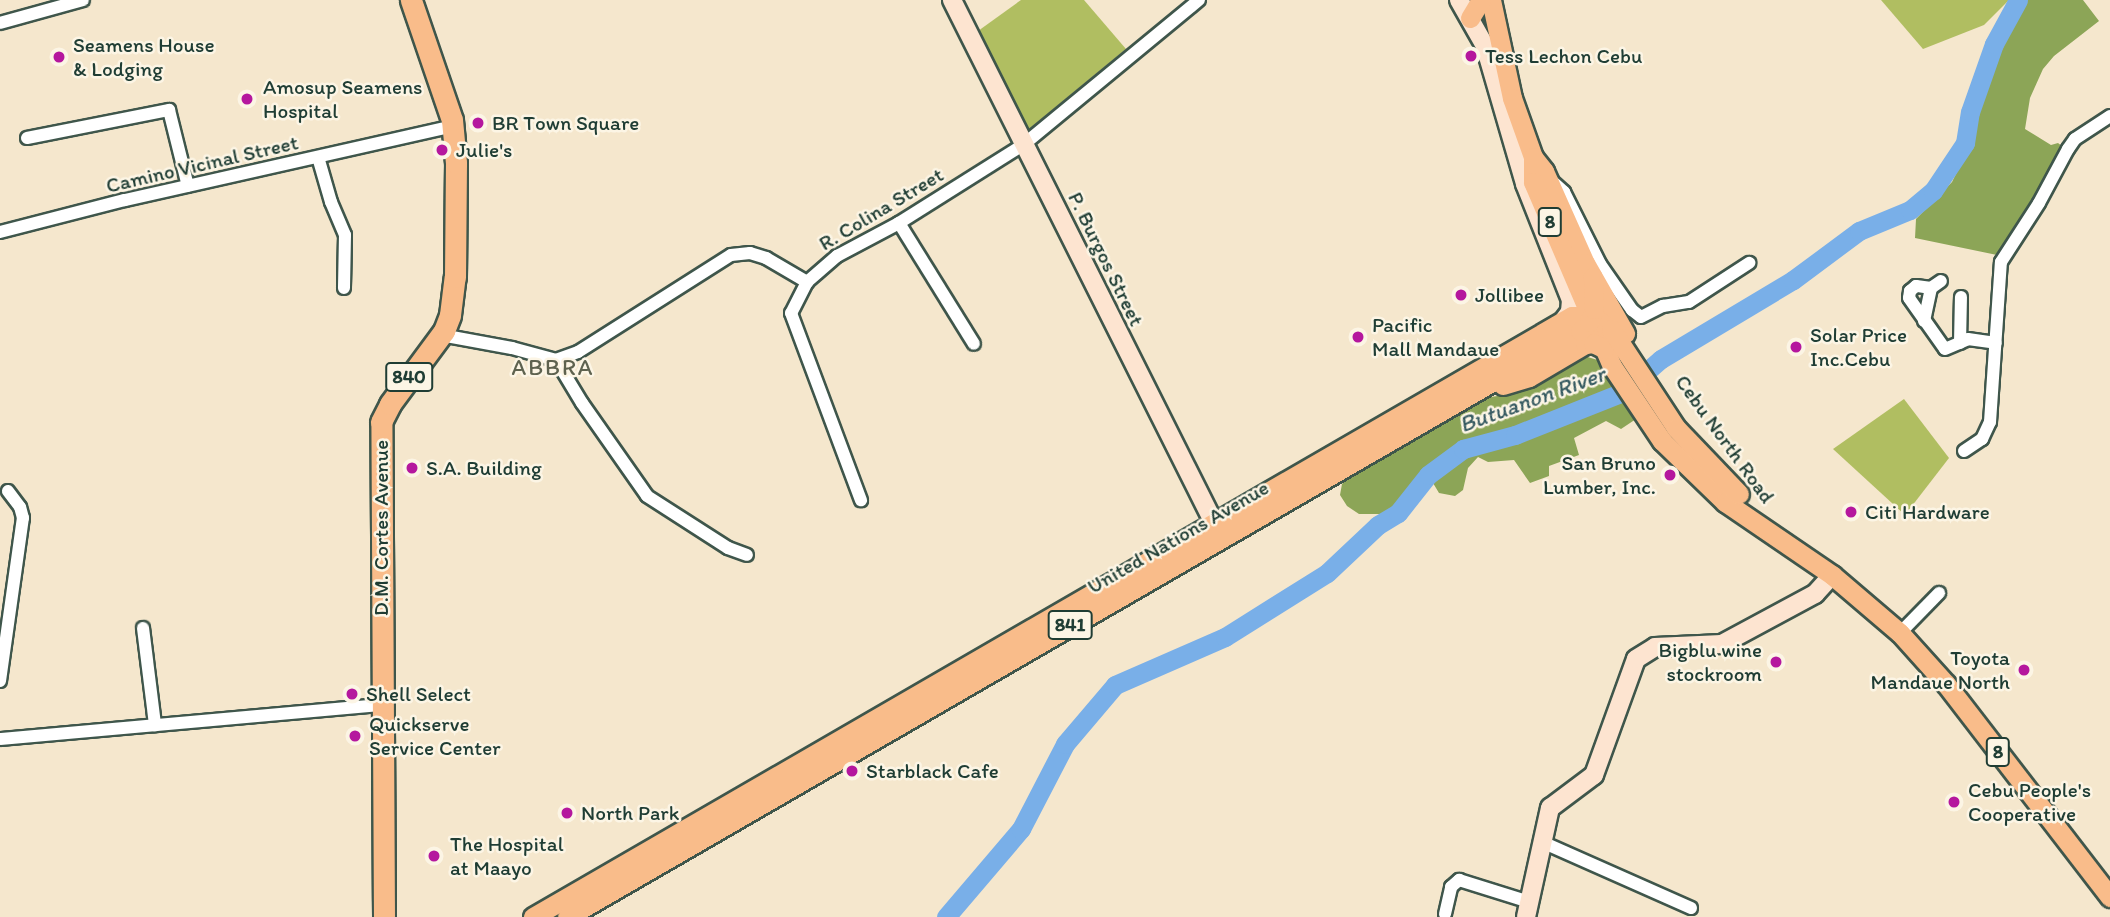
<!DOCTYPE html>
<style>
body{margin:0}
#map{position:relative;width:2110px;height:917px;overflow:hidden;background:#f5e7cd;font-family:Itim,sans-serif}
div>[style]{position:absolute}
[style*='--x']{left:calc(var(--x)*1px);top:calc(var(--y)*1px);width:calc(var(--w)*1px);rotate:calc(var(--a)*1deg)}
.green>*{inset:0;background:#b0be61}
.forest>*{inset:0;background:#8ca557}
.river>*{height:19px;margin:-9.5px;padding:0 9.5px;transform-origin:9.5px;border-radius:9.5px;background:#79afe8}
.roads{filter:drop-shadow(2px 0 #3f564b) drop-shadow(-2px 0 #3f564b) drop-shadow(0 2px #3f564b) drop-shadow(0 -2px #3f564b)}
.street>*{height:12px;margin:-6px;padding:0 6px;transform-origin:6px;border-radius:6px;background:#fff}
.secondary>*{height:18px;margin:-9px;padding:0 9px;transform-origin:9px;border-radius:9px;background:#fde4d0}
.primary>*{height:19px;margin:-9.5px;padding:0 9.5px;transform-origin:9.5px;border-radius:9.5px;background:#f9bc8a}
.highway>*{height:21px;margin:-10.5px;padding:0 10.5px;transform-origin:10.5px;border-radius:10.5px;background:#f9bc8a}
.dots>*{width:19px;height:19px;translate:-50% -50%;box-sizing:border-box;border:4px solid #fcf5e5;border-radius:50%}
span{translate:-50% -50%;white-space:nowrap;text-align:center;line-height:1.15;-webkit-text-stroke:5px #fcf5e5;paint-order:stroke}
.shield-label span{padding:2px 5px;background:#fcf5e5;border:2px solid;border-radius:5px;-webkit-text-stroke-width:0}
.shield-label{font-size:19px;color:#1f3d34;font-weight:700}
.poi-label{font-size:21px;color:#1f3d34}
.left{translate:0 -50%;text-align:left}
.right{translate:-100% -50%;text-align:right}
.street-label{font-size:21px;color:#1f3d34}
.neighbourhood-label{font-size:23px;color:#5e624f;letter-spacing:2px}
.water-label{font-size:23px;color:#365a61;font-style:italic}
</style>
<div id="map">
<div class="green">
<div style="clip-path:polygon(1021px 0,1084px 0,1126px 49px,1028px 130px,978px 31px)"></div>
<div style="clip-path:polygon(1881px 0,2009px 0,1984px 25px,1923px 49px)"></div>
<div style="clip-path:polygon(1904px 399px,1949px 458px,1905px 515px,1833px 449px)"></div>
</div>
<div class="forest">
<div style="clip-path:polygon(2027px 0,2083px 0,2099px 21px,2054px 56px,2043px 69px,2030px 98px,2025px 129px,2051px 145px,2058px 143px,2063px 147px,2062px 154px,2051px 167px,2013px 237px,1997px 255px,1915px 238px,1916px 219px,1952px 182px,1971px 143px,1976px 110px,1990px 66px,2011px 20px)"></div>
<div style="clip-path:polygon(1581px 355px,1601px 361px,1636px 419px,1621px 429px,1606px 421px,1574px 438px,1579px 455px,1549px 466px,1549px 476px,1530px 483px,1514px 460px,1488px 462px,1478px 457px,1468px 468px,1463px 490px,1455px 496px,1439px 493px,1433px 483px,1424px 482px,1387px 514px,1359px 514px,1347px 506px,1340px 495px,1342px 484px,1350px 475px,1477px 399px,1511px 394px)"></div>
</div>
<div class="river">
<div style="--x:946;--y:917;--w:116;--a:-49.6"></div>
<div style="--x:1021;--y:829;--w:96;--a:-62.6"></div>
<div style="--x:1065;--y:744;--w:77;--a:-49.7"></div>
<div style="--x:1115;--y:685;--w:120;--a:-23.6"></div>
<div style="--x:1225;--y:637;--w:120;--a:-32.1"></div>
<div style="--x:1327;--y:573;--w:70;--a:-43.3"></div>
<div style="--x:1378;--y:525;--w:23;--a:-31"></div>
<div style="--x:1398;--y:513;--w:48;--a:-51.7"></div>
<div style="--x:1428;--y:475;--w:44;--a:-36.6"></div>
<div style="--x:1463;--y:449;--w:54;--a:-15.1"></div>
<div style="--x:1515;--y:435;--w:116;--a:-21.7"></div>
<div style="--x:1623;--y:392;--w:50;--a:-41"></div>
<div style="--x:1661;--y:359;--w:154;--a:-30.9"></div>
<div style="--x:1793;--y:280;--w:82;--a:-36.6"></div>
<div style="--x:1859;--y:231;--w:55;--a:-22.4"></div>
<div style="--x:1910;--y:210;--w:30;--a:-40"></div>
<div style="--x:1933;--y:191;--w:58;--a:-56.3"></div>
<div style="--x:1965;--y:143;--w:31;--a:-81"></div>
<div style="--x:1970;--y:112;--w:72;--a:-70.6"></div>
<div style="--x:1994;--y:44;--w:50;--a:-61.4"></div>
</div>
<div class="roads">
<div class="street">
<div style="--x:0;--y:23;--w:86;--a:-15.5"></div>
<div style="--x:27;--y:138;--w:145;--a:-11.2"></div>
<div style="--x:169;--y:110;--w:78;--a:76"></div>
<div style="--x:318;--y:157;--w:47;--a:73.9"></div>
<div style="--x:331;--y:202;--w:36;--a:67"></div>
<div style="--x:345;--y:235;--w:53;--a:91.1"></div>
<div style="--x:1553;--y:182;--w:15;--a:42"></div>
<div style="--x:1564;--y:192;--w:80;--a:63.4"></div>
<div style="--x:1600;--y:264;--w:56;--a:55.2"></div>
<div style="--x:1632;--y:310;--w:11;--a:38"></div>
<div style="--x:1641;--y:317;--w:25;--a:-27"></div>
<div style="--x:1663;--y:306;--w:26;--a:-9"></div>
<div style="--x:1689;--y:302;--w:72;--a:-33"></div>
<div style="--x:899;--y:223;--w:142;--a:58.2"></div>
<div style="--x:0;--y:232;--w:129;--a:-14.4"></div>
<div style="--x:125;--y:200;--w:336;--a:-12.7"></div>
<div style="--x:807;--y:282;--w:40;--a:-41"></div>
<div style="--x:837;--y:256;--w:70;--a:-28"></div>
<div style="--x:899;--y:223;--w:146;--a:-32.2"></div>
<div style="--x:1023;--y:145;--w:228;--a:-39.5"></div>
<div style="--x:807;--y:282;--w:35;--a:117"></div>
<div style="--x:791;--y:313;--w:200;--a:69.5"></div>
<div style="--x:1931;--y:288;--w:15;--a:-172"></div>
<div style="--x:1916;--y:286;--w:8;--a:140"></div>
<div style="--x:1910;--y:291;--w:7;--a:98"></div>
<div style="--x:1909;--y:298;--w:62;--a:54.8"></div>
<div style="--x:1945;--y:349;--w:25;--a:-23"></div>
<div style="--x:1968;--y:339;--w:28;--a:8"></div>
<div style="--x:1924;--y:321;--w:34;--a:-78"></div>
<div style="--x:1931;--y:288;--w:12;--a:-35"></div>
<div style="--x:441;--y:335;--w:72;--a:10.4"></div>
<div style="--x:512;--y:348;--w:46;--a:15.3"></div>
<div style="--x:556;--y:360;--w:23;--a:-20"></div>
<div style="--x:578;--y:352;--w:181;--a:-32.4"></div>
<div style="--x:731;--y:255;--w:19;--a:-6"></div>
<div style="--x:750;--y:253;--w:17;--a:17"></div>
<div style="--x:766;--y:258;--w:48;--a:30.3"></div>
<div style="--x:1960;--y:343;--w:46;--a:-88.8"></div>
<div style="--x:556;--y:360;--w:50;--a:58.8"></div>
<div style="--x:582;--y:403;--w:113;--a:55"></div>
<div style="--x:647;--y:496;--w:96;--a:32.7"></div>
<div style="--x:728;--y:548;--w:20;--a:20"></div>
<div style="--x:1964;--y:451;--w:22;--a:-34"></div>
<div style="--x:1982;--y:439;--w:19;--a:-65"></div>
<div style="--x:1990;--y:422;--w:160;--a:-86.1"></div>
<div style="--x:2001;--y:262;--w:70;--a:-57.2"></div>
<div style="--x:2039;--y:203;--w:61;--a:-61.8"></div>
<div style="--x:2068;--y:149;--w:12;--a:-55"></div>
<div style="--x:2075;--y:139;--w:42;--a:-33.3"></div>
<div style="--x:143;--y:628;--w:98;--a:82.9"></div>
<div style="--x:1900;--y:633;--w:56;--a:-45.7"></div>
<div style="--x:0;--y:681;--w:165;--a:-82"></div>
<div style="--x:23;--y:518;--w:11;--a:-105"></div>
<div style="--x:20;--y:507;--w:20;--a:-127"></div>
<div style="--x:0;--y:739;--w:384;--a:-5.1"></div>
<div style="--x:1542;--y:842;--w:163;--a:23.9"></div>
<div style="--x:1445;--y:914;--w:28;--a:-77"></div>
<div style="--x:1451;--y:887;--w:11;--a:-41"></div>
<div style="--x:1459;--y:880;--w:73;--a:17.4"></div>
</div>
<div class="secondary">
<div style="--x:952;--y:0;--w:598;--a:63.39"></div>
<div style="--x:1459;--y:0;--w:53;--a:60.5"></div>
<div style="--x:1485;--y:46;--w:144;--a:73.8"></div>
<div style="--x:1525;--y:184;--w:125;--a:68.4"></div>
<div style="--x:1571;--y:300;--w:12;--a:95"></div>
<div style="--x:1570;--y:312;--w:10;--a:127"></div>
<div style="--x:1526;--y:917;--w:112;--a:-77.6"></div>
<div style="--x:1550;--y:808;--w:55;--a:-36.9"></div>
<div style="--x:1594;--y:775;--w:123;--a:-70.1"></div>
<div style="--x:1636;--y:659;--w:22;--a:-32"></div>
<div style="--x:1655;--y:647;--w:67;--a:-2.6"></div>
<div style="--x:1722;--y:644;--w:106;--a:-28.3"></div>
<div style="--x:1815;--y:594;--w:25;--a:-48"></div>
</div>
<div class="primary">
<div style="--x:1491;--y:0;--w:100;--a:77.9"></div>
<div style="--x:1512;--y:98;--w:63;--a:70.4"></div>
<div style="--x:1533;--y:157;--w:18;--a:52"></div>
<div style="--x:1544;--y:171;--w:101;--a:66"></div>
<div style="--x:1585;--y:263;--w:81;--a:60.3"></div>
<div style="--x:1470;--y:18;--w:21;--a:-59"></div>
<div style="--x:1533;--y:157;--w:25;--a:90"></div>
<div style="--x:1533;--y:182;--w:200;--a:66.8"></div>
<div style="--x:1612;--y:366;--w:90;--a:56.3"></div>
<div style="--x:1662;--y:441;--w:88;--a:44.1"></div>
<div style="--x:1725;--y:502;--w:130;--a:34.3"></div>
<div style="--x:1832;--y:575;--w:89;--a:40.5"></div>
<div style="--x:1900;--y:633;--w:69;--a:48"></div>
<div style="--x:1946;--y:684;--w:269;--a:52.4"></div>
<div style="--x:1503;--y:385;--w:27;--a:-17"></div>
<div style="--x:1529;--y:377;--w:65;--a:-30.5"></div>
<div style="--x:1585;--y:344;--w:8;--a:-7"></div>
<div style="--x:1593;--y:343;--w:13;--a:27"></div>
<div style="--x:533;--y:917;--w:1200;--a:-30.05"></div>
<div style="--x:1572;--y:316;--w:20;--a:0"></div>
<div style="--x:1592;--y:316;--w:23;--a:34"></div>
<div style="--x:1611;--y:329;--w:118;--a:56.7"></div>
<div style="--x:1676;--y:428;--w:91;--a:46.3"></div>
<div style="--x:567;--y:917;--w:1170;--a:-30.05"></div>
<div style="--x:1580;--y:331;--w:13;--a:-45"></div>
<div style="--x:1589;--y:322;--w:14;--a:-69"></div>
<div style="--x:1594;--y:309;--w:32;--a:-92"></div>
</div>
<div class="highway">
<div style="--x:384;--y:917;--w:495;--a:-90.3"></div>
<div style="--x:381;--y:422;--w:20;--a:-63"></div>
<div style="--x:390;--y:404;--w:91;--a:-53.5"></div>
<div style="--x:444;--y:331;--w:17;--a:-69"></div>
<div style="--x:450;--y:315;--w:38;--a:-83"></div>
<div style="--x:455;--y:277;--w:114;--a:-89.5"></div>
<div style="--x:456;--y:163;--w:43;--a:-95.3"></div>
<div style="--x:452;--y:120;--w:127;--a:-108.9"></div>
</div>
</div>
<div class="dots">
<div style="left:1471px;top:56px;background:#b5179e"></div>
<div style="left:59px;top:57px;background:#b5179e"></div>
<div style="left:247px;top:99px;background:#b5179e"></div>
<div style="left:478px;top:123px;background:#b5179e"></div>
<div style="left:442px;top:150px;background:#b5179e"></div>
<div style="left:1461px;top:295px;background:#b5179e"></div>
<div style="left:1358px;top:337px;background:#b5179e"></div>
<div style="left:1796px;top:347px;background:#b5179e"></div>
<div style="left:412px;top:468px;background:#b5179e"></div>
<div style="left:1670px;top:475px;background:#b5179e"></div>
<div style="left:1851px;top:512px;background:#b5179e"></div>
<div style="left:1776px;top:662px;background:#b5179e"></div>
<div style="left:2024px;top:670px;background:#b5179e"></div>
<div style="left:352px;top:694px;background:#b5179e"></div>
<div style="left:355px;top:736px;background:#b5179e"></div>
<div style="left:852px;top:771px;background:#b5179e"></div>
<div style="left:1954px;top:802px;background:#b5179e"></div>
<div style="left:567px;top:813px;background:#b5179e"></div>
<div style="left:434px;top:856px;background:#b5179e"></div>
</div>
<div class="shield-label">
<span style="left:1550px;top:222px">8</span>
<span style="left:409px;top:377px">840</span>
<span style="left:1070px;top:625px">841</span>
<span style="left:1998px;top:752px">8</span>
</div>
<div class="poi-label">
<span class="left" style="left:73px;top:57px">Seamens House<br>&amp; Lodging</span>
<span class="left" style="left:1485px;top:56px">Tess Lechon Cebu</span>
<span class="left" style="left:263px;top:99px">Amosup Seamens<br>Hospital</span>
<span class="left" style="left:492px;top:123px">BR Town Square</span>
<span class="left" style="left:456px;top:150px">Julie's</span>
<span class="left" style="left:1475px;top:295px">Jollibee</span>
<span class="left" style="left:1372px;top:337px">Pacific<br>Mall Mandaue</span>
<span class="left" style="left:1810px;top:347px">Solar Price<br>Inc.Cebu</span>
<span class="right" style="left:1656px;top:475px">San Bruno<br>Lumber, Inc.</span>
<span class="left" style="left:426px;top:468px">S.A. Building</span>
<span class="left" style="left:1865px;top:512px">Citi Hardware</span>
<span class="right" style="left:1762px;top:662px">Bigblu wine<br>stockroom</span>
<span class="right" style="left:2010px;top:670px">Toyota<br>Mandaue North</span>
<span class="left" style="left:366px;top:694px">Shell Select</span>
<span class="left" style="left:369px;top:736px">Quickserve<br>Service Center</span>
<span class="left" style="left:866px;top:771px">Starblack Cafe</span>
<span class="left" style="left:1968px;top:802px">Cebu People's<br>Cooperative</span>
<span class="left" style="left:581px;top:813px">North Park</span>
<span class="left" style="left:450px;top:856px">The Hospital<br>at Maayo</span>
</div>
<div class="street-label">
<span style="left:202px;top:164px;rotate:-13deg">Camino Vicinal Street</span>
<span style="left:881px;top:209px;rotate:-31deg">R. Colina Street</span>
<span style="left:1106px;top:259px;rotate:64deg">P. Burgos Street</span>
<span style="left:1725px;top:439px;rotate:54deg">Cebu North Road</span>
<span style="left:381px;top:528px;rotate:-90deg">D.M. Cortes Avenue</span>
<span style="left:1178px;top:537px;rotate:-30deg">United Nations Avenue</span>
</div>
<div class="neighbourhood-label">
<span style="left:553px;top:367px">ABBRA</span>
</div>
<div class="water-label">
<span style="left:1532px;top:399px;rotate:-20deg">Butuanon River</span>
</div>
</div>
